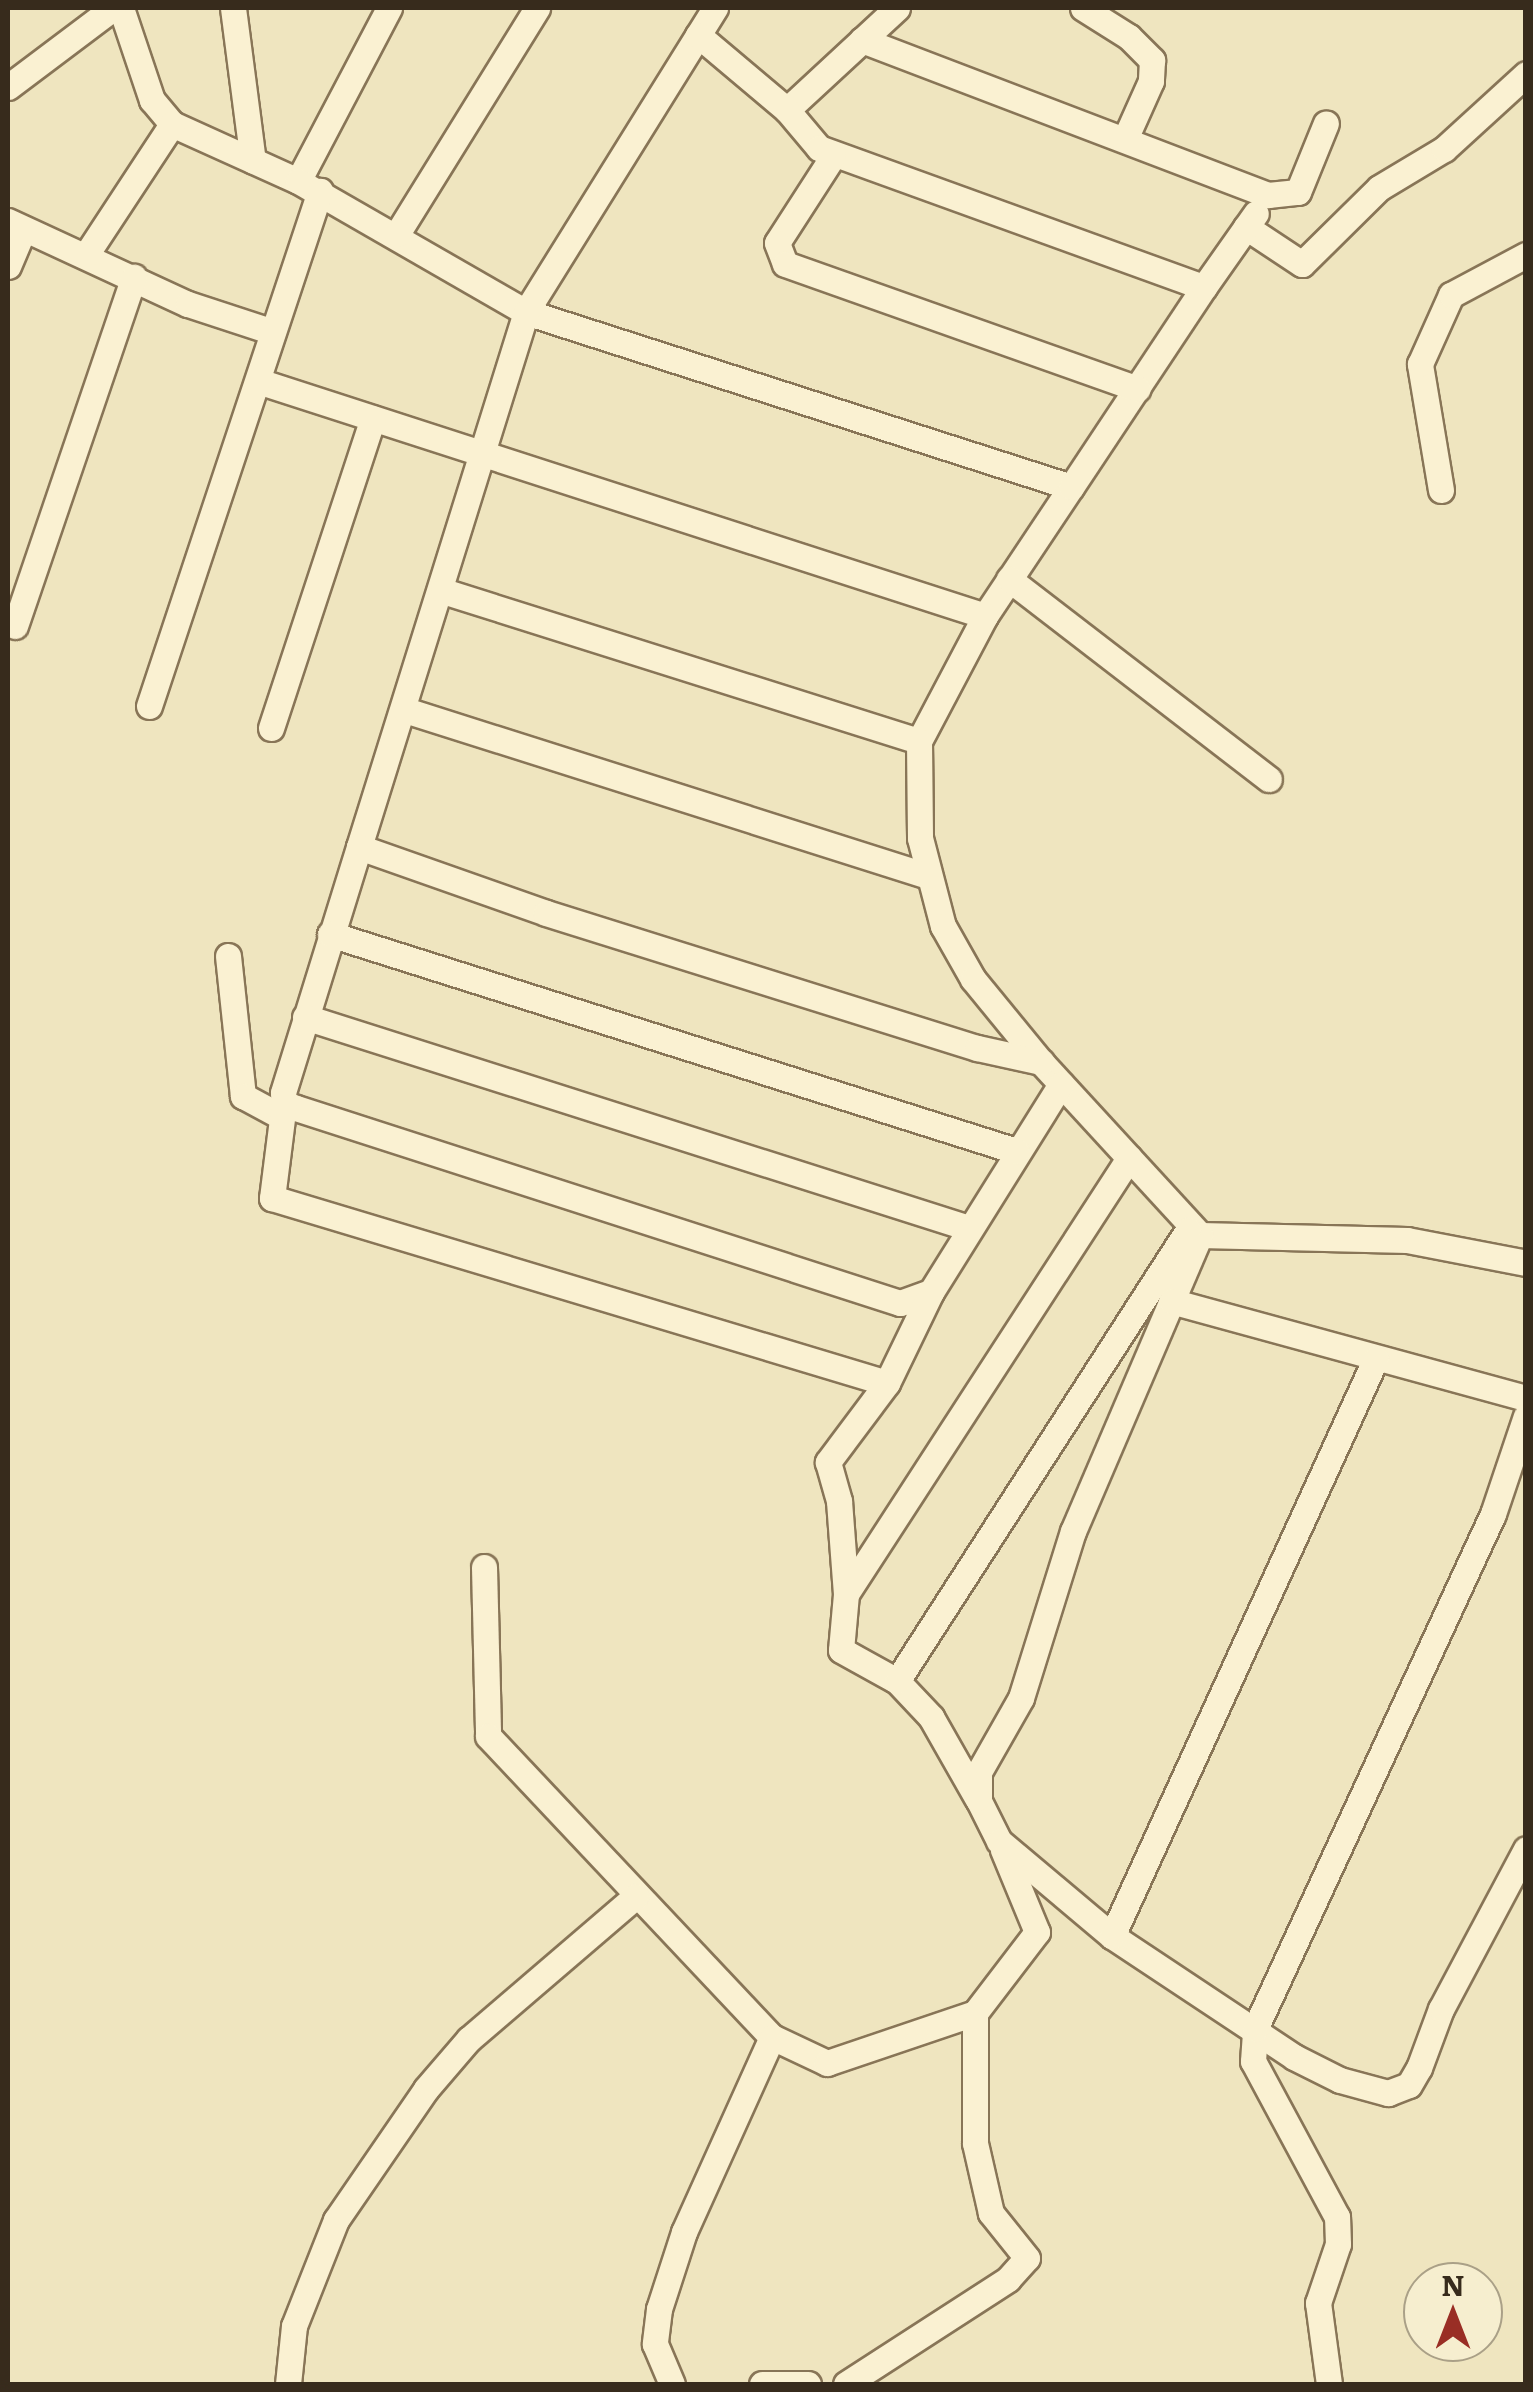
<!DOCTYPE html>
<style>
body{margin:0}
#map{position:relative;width:1533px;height:2392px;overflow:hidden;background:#efe5bf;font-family:Literata,serif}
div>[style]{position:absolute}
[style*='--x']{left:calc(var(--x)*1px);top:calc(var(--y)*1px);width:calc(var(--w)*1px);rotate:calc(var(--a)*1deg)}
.roads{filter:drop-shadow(2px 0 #887557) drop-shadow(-2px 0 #887557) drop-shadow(0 2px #887557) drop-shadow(0 -2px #887557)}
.minor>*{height:25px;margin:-12.5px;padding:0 12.5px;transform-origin:12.5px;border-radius:12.5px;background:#faf1d2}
span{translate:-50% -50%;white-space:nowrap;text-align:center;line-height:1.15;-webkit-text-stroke:9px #f6eecf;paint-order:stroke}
.frame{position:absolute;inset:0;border:10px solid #372b1c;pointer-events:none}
.north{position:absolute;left:1403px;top:2262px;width:100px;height:100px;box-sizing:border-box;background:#f6eecf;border:2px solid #aaa087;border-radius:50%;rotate:0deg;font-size:28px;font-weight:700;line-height:40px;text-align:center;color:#372b1c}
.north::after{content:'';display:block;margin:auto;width:35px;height:45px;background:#992e25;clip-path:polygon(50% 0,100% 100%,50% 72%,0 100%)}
</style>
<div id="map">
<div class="roads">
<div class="minor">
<div style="--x:121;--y:8;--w:97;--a:71.4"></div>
<div style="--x:152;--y:100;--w:31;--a:50"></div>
<div style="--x:172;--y:124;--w:138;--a:24.3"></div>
<div style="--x:233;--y:8;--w:154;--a:82.6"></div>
<div style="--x:389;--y:8;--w:195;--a:117.7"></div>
<div style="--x:298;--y:181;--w:263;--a:29.9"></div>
<div style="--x:526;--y:312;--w:572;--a:17.8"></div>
<div style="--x:1071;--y:487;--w:155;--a:123.7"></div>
<div style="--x:985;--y:616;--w:141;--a:117.8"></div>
<div style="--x:919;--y:741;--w:97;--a:89.4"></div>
<div style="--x:920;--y:838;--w:91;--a:75.4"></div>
<div style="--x:943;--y:926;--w:61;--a:60.5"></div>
<div style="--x:973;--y:979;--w:107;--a:50.7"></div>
<div style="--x:1041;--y:1062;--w:235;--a:47.4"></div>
<div style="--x:1200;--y:1235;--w:207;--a:1.4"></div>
<div style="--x:1407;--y:1240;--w:121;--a:10.9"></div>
<div style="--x:715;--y:8;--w:358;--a:121.9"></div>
<div style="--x:526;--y:312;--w:560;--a:107.34"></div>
<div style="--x:359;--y:847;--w:198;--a:19.4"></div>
<div style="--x:546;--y:913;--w:452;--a:17.4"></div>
<div style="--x:977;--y:1048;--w:66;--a:12.3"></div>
<div style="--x:897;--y:8;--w:150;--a:137.2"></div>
<div style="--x:787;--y:110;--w:50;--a:49.9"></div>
<div style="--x:819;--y:148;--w:409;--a:19.9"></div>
<div style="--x:1204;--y:287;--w:240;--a:123.6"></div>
<div style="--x:1083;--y:8;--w:54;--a:32.2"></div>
<div style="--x:1129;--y:37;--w:33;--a:45"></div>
<div style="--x:1152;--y:60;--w:21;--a:93"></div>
<div style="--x:1151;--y:81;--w:61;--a:114.1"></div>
<div style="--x:698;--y:35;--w:116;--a:40.1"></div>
<div style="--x:862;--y:40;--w:435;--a:20.9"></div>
<div style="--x:1268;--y:195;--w:30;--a:-6"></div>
<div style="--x:1298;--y:192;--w:74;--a:-67.9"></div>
<div style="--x:8;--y:87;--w:131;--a:-37"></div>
<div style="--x:833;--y:156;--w:103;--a:122.8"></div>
<div style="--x:777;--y:243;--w:22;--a:69"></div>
<div style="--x:785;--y:264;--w:374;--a:19.5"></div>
<div style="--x:8;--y:221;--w:198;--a:24.8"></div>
<div style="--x:188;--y:304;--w:89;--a:18.2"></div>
<div style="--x:1246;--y:227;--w:67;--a:33.5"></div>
<div style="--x:1302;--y:264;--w:108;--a:-44.6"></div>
<div style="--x:1379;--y:188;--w:76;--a:-31"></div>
<div style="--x:1444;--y:149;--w:111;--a:-42.4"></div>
<div style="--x:397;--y:234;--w:266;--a:-58.2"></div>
<div style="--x:86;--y:255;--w:157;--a:-56.7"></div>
<div style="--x:8;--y:266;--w:39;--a:-67"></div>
<div style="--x:1204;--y:287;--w:90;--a:-54.9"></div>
<div style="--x:258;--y:381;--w:764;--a:17.91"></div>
<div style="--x:1441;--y:490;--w:128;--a:-99.5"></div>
<div style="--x:1420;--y:364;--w:76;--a:-65.8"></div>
<div style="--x:1451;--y:295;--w:85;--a:-28.1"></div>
<div style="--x:1009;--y:579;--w:328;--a:37.6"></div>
<div style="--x:443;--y:591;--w:499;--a:17.5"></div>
<div style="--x:15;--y:626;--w:369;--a:-71.2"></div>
<div style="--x:149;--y:706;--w:543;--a:-71.63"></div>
<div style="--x:405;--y:710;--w:549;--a:17.61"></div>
<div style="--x:271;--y:728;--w:326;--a:-71.8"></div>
<div style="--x:359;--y:847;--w:257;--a:107.2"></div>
<div style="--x:283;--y:1093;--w:10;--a:84"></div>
<div style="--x:284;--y:1103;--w:13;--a:23"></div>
<div style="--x:296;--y:1108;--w:635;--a:17.89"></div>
<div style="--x:900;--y:1303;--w:33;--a:-20"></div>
<div style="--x:931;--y:1292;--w:245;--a:-58"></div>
<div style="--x:330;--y:934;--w:720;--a:17.55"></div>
<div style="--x:228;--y:956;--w:141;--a:83.9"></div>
<div style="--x:243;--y:1096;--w:44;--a:28.3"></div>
<div style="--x:305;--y:1017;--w:697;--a:17.63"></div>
<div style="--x:284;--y:1103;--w:96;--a:97.2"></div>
<div style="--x:272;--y:1198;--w:642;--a:16.74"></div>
<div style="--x:887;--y:1383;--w:101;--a:-64.2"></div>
<div style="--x:1200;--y:1235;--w:322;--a:113.2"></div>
<div style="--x:1073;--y:1531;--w:175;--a:107.3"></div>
<div style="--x:1021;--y:1698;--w:85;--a:119.6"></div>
<div style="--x:979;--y:1772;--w:29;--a:90"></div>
<div style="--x:979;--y:1801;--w:45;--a:63.4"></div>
<div style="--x:999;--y:1841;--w:148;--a:40.1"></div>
<div style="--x:1112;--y:1936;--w:219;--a:33.6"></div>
<div style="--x:1294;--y:2057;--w:51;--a:26.6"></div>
<div style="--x:1340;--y:2080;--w:50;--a:15.2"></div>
<div style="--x:1388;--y:2093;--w:22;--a:-21"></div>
<div style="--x:1409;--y:2085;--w:20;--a:-60"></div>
<div style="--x:1419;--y:2068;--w:63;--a:-69.6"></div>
<div style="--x:1441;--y:2009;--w:181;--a:-62"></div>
<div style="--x:1171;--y:1301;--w:368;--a:15.3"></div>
<div style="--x:887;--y:1383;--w:99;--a:126.8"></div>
<div style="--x:828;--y:1462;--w:41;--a:74.2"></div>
<div style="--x:839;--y:1501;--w:93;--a:85.7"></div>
<div style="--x:846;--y:1594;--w:56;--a:95.1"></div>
<div style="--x:841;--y:1650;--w:64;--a:29"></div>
<div style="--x:897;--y:1681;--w:50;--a:46.6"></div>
<div style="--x:931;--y:1717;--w:93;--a:60.4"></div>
<div style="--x:484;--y:1567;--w:169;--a:88.6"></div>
<div style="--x:488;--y:1736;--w:414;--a:46.7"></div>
<div style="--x:772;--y:2037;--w:214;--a:114.3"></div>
<div style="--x:684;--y:2232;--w:81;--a:108"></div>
<div style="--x:659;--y:2309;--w:35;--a:97"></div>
<div style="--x:655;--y:2344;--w:43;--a:67"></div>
<div style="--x:846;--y:1594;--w:520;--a:-57.01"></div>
<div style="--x:897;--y:1681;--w:537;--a:-57.17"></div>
<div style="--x:1112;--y:1936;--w:635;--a:-65.45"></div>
<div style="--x:772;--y:2037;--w:61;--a:25.3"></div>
<div style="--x:827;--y:2063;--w:156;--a:-18.7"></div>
<div style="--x:288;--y:2384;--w:58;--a:-84.1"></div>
<div style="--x:294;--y:2326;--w:114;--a:-68.4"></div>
<div style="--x:336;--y:2220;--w:159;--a:-55.5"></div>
<div style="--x:426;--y:2089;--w:66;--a:-49.3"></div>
<div style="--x:469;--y:2039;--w:220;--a:-40.6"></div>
<div style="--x:762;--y:2384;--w:46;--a:0"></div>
<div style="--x:846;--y:2384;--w:193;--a:-32.9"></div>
<div style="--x:1008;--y:2279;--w:28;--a:-48"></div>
<div style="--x:1027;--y:2258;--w:58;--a:-128.7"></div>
<div style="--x:991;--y:2213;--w:72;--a:-102.9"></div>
<div style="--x:975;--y:2143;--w:130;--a:-90"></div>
<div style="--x:975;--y:2013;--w:102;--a:-52.6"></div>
<div style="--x:1037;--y:1932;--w:89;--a:-112.5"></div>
<div style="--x:1329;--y:2384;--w:82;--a:-97.7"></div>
<div style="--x:1318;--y:2303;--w:62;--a:-71.3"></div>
<div style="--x:1338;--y:2244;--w:27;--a:-92"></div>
<div style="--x:1337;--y:2217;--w:177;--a:-118.3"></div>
<div style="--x:1253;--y:2061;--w:32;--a:-86"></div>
<div style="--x:1255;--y:2029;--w:567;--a:-65.2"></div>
<div style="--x:1493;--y:1514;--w:103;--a:-71.4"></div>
</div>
</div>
<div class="frame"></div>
<div class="north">N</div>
</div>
